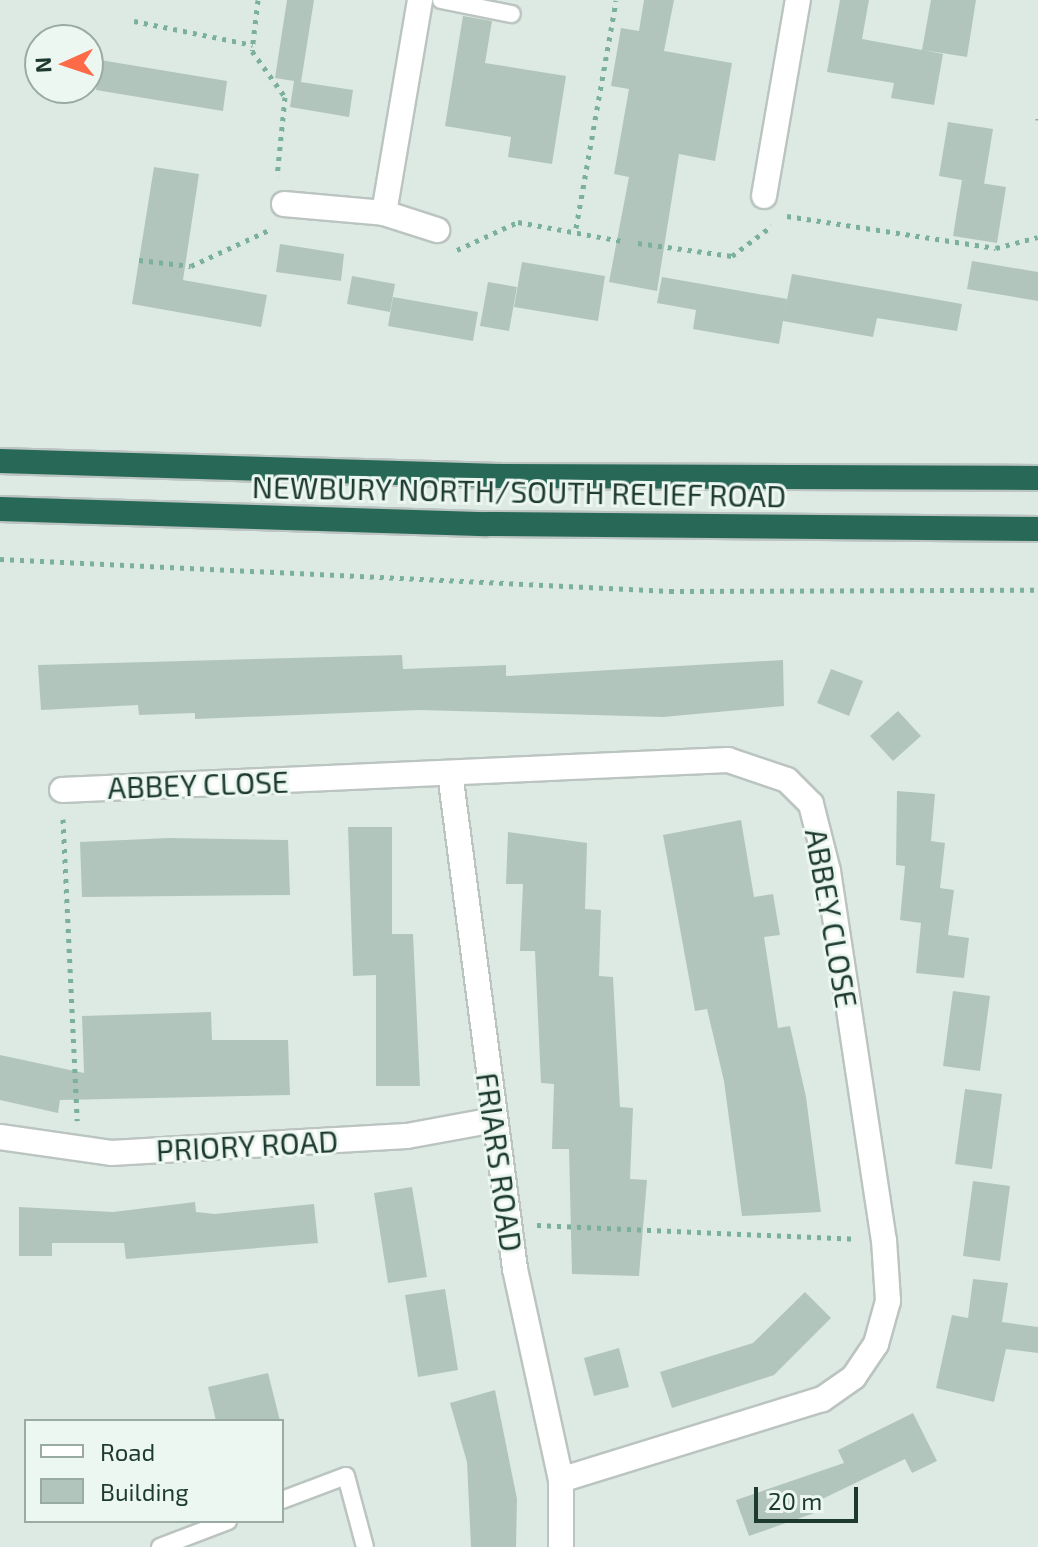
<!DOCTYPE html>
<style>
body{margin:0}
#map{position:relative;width:1038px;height:1547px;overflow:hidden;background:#dceae3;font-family:"Exo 2",sans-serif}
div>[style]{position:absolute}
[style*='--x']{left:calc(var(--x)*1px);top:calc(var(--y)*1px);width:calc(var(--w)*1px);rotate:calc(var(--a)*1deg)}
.building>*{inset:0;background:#b2c5bc}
.path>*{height:5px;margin-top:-2.5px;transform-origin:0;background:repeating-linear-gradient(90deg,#7ab09c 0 4px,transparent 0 10px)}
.roads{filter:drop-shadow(2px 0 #bbc4c1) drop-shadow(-2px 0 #bbc4c1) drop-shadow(0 2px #bbc4c1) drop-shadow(0 -2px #bbc4c1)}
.lane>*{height:16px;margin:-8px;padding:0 8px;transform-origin:8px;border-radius:8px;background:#fff}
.street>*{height:24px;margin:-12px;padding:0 12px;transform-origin:12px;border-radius:12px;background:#fff}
.highway>*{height:24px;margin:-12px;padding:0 12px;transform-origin:12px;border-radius:12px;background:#276857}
span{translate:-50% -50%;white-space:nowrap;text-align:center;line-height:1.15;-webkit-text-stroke:6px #edf7f1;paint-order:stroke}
.street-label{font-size:30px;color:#1d3a30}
.legend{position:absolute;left:24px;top:1419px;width:260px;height:104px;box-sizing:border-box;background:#edf7f1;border:2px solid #9aaba4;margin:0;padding:10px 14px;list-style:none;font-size:24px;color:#1d3a30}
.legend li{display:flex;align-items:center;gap:16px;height:40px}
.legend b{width:40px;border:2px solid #9aaba4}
.north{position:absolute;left:24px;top:24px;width:80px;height:80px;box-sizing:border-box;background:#edf7f1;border:2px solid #9aaba4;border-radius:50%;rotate:267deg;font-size:22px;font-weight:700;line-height:32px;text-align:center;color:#1d3a30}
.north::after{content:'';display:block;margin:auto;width:28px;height:36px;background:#fc6a48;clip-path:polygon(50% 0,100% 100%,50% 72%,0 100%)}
.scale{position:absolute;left:754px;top:1487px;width:104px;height:36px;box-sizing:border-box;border:4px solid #1d3a30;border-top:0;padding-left:10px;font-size:24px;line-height:28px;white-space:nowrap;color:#1d3a30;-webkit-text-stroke:6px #edf7f1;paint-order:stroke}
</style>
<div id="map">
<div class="building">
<div style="clip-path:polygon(287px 0,314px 0,301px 82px,353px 90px,349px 117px,290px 107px,294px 81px,275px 78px)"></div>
<div style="clip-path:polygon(644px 0,674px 0,664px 51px,732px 63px,715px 161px,679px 154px,657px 291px,609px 282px,629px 177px,614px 174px,629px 89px,611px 86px,621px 28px,639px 31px)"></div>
<div style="clip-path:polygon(840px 0,869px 0,862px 39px,922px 50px,931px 0,976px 0,967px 57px,923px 50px,943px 54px,934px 105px,891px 98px,894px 83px,827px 72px)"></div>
<div style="clip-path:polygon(463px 16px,492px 21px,485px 63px,566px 76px,552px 164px,508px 157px,511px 137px,445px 126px)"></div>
<div style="clip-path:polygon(100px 60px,227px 81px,223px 111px,96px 90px)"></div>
<div style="clip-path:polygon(948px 122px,993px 129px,984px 184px,939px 176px)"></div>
<div style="clip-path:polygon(154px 167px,199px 174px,183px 280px,267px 295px,261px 327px,132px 304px)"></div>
<div style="clip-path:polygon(962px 180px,1006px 187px,997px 243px,953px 236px)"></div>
<div style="clip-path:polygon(280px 244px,344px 254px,341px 281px,276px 272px)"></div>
<div style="clip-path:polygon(972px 261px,1038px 272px,1038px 301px,967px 289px)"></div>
<div style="clip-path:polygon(522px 262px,605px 276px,598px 321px,514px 307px)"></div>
<div style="clip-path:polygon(792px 274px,962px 304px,957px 331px,877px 318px,873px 337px,783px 321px,779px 344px,693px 329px,696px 310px,657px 303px,662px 277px,787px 299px,784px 315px)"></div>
<div style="clip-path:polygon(352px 276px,395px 284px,390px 312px,347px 304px)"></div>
<div style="clip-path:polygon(488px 282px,517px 287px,509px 331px,480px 326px)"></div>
<div style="clip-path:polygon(393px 297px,478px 312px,473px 341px,388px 326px)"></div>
<div style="clip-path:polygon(402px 655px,403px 669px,506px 665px,506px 676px,783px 660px,784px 706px,663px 717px,419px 710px,195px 719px,195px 713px,139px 715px,138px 705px,41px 710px,38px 665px)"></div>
<div style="clip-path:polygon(831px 669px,863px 681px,849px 716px,817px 703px)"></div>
<div style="clip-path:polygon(898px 711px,921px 736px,893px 761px,870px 736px)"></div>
<div style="clip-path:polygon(897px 791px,935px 794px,931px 841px,945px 843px,940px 888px,954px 890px,948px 935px,969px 938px,964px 978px,916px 973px,921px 923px,900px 920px,905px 866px,896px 865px)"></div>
<div style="clip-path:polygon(741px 820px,754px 897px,773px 894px,780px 935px,764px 937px,778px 1028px,790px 1026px,806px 1097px,821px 1212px,742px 1216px,724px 1081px,707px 1009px,695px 1011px,663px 835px)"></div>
<div style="clip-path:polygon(348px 827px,392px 827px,392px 934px,413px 934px,420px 1086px,376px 1086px,376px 975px,353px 976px)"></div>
<div style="clip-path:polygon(508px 832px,587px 843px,585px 909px,601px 910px,599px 976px,613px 977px,620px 1107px,633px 1108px,630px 1179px,647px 1180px,639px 1276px,572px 1274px,569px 1149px,552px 1149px,554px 1084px,541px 1083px,535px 951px,520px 951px,523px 884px,506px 884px)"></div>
<div style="clip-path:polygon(169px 838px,288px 840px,290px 895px,82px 897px,80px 842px)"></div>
<div style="clip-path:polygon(953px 991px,990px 996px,980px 1071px,943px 1066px)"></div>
<div style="clip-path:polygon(211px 1012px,212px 1040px,288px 1040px,290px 1095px,60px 1100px,58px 1113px,0 1100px,0 1055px,84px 1073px,82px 1016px)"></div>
<div style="clip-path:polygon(965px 1089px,1002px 1094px,992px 1169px,955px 1164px)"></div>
<div style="clip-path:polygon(973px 1181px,1010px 1186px,1000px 1261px,963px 1256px)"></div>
<div style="clip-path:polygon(412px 1187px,427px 1277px,388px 1283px,374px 1193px)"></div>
<div style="clip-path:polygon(195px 1202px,196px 1212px,215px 1214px,314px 1204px,318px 1243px,126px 1259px,124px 1243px,52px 1243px,52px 1256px,19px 1256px,19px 1207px,113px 1212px)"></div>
<div style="clip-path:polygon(973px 1279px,1008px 1283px,1002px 1322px,1038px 1327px,1038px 1353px,1006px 1349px,994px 1402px,936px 1388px,952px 1315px,968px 1318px)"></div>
<div style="clip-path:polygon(445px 1289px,458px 1370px,418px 1377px,405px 1295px)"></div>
<div style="clip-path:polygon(805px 1292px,831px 1318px,774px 1375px,672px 1408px,660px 1372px,753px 1343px)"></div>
<div style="clip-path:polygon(619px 1348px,629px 1387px,594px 1396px,584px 1358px)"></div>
<div style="clip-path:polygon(268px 1373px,280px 1421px,216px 1421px,208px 1387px)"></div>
<div style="clip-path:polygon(495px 1390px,517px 1499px,516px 1547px,471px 1547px,467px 1462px,450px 1403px)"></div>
<div style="clip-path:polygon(913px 1413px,937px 1461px,912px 1473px,905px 1459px,816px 1502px,820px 1511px,749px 1536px,736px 1500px,844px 1463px,838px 1450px)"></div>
</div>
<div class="path">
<div style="--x:258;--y:0;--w:51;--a:96.7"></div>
<div style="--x:252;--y:51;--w:57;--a:54.3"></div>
<div style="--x:285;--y:97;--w:80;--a:95.7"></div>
<div style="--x:134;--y:21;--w:121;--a:11.4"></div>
<div style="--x:1038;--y:118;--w:2;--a:90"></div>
<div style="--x:787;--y:216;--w:211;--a:8.7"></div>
<div style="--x:996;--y:248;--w:43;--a:-14.7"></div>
<div style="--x:576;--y:228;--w:231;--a:-80"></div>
<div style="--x:638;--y:243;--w:95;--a:7.9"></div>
<div style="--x:732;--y:256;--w:50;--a:-36.9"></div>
<div style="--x:457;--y:250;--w:67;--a:-24.7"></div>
<div style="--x:518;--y:222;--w:106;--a:10.4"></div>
<div style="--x:139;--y:260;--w:52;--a:6.6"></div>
<div style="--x:191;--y:266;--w:88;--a:-24.8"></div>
<div style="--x:0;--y:559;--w:671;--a:2.73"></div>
<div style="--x:670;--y:591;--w:368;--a:-0.2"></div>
<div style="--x:63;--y:819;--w:302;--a:87.3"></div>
<div style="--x:537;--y:1225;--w:318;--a:2.5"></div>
</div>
<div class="roads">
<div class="lane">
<div style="--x:441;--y:0;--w:72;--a:11.2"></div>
<div style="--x:282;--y:1500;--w:68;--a:-20.6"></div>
<div style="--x:346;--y:1476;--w:73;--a:75"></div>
<div style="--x:160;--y:1547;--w:73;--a:-20.9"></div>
</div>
<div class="street">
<div style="--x:764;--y:196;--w:199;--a:-80.2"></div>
<div style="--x:284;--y:204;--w:100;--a:5.1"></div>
<div style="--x:384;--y:213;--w:56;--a:17.8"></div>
<div style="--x:384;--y:213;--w:216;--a:-80.4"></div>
<div style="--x:450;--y:773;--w:500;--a:82.53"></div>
<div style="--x:515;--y:1269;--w:216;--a:77.7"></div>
<div style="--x:561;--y:1480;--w:67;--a:90"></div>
<div style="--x:62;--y:790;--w:667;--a:-2.58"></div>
<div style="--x:728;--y:760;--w:62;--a:18.7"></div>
<div style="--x:787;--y:780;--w:34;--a:45"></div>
<div style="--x:811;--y:804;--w:69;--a:75.8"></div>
<div style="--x:828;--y:871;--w:373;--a:81.4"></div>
<div style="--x:884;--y:1240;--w:61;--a:86.2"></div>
<div style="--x:888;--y:1301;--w:45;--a:105.6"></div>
<div style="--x:876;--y:1344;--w:40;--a:124"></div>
<div style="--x:854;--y:1377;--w:39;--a:145"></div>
<div style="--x:822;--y:1399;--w:273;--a:162.8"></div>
<div style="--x:0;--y:1137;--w:112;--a:8.2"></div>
<div style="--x:111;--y:1153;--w:296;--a:-3.3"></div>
<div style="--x:407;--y:1136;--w:88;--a:-10.4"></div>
</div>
<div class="highway">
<div style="--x:0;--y:461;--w:501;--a:1.71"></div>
<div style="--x:501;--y:476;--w:537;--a:0.21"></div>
<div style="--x:0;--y:509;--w:487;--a:1.8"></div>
<div style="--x:487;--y:524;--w:551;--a:0.52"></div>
</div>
</div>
<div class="street-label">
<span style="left:519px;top:491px;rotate:1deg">NEWBURY NORTH/SOUTH RELIEF ROAD</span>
<span style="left:198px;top:784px;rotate:-2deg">ABBEY CLOSE</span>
<span style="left:832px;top:918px;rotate:80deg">ABBEY CLOSE</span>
<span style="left:247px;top:1145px;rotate:-3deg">PRIORY ROAD</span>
<span style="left:500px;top:1162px;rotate:82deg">FRIARS ROAD</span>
</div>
<ul class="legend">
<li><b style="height:10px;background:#fff"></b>Road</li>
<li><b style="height:22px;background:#b2c5bc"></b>Building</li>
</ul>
<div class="north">N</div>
<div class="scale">20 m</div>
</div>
